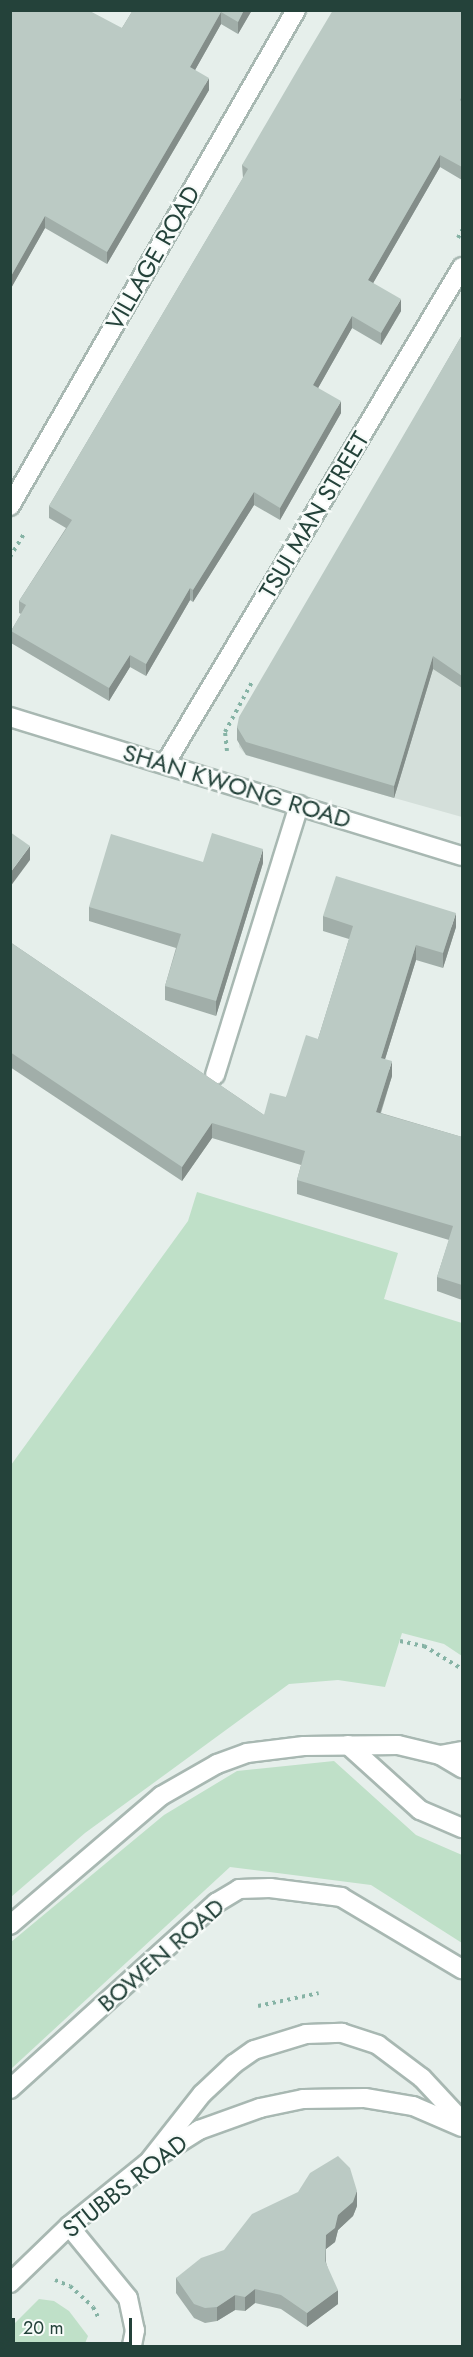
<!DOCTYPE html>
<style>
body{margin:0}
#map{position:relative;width:473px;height:2357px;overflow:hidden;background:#e6efeb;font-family:Jost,sans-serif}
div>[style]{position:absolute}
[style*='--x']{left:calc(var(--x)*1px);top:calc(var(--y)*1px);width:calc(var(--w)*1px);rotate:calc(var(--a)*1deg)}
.built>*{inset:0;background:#d4dfda}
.green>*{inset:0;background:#bfe0c8}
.path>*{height:4px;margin-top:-2px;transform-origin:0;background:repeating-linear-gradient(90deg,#86b3a5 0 3px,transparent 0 7.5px)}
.roads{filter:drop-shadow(2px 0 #a8b8b2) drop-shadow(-2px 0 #a8b8b2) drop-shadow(0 2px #a8b8b2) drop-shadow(0 -2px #a8b8b2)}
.lane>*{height:18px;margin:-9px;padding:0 9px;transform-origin:9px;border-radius:9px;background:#fff}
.street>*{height:18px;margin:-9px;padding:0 9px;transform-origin:9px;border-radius:9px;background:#fff}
.secondary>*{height:18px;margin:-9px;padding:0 9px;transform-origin:9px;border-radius:9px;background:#fff}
.wall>*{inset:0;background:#a1aea9}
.shaded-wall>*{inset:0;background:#838d89}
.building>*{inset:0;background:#bbcac4}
span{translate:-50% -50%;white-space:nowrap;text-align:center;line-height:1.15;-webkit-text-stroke:4.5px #f7fbf9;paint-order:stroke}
.street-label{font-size:24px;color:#24423a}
.frame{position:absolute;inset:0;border:12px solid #24423a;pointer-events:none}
.scale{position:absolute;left:12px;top:2318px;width:120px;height:27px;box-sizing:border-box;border:3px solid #24423a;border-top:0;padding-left:8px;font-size:18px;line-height:21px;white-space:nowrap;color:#24423a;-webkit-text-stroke:4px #f7fbf9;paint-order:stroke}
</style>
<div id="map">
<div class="built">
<div style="clip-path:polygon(462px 575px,462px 817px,316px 776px,246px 755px,239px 747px,239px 730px)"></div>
</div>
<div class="green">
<div style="clip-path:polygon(197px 1192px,398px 1253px,384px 1299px,462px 1323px,462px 1656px,444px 1644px,402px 1633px,385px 1687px,338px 1680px,289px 1684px,85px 1833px,11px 1897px,11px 1465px,188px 1221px)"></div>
<div style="clip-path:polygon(334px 1761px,416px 1835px,462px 1855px,462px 1943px,371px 1885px,230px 1867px,11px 2069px,11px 1942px,164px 1815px,237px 1771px)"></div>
<div style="clip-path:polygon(39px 2299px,54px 2301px,69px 2311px,88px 2336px,84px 2346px,11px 2346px,11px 2327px)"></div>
</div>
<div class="path">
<div style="--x:458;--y:238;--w:9;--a:-63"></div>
<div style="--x:10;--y:557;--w:27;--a:-59"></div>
<div style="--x:227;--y:751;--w:19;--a:-96"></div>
<div style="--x:225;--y:732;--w:57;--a:-61.6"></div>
<div style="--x:400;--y:1641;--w:25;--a:12"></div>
<div style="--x:424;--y:1646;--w:44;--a:31.2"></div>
<div style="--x:258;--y:2006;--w:62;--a:-12"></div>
<div style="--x:55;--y:2280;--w:16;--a:22"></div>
<div style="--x:70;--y:2286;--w:31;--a:42"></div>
<div style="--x:93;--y:2307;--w:13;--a:63"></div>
</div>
<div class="roads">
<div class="lane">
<div style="--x:215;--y:1075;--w:283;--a:-72.7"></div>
<div style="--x:150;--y:2160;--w:84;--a:-51.8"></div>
<div style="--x:202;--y:2094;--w:44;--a:-43.2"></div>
<div style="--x:234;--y:2064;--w:24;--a:-35"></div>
<div style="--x:254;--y:2050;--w:54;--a:-17.1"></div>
<div style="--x:306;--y:2034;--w:36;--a:-2"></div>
<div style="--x:342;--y:2033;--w:38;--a:18"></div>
<div style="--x:378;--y:2045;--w:55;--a:36.9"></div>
<div style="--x:422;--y:2078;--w:59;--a:47.1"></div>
</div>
<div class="street">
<div style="--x:10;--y:506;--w:573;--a:-60.03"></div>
<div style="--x:10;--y:717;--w:473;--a:17.1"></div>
<div style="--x:165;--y:764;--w:579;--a:-59.14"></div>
<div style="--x:10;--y:2089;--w:278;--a:-42.1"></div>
<div style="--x:216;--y:1903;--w:27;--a:-31"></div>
<div style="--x:239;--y:1889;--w:31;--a:-2"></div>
<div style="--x:270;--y:1888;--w:72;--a:7.2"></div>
<div style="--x:341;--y:1897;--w:141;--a:30.8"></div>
<div style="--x:69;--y:2226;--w:93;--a:50.7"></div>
<div style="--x:128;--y:2298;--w:33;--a:78"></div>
<div style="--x:135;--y:2330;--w:16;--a:101"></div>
</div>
<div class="secondary">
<div style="--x:348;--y:1745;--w:97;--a:42.1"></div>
<div style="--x:420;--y:1810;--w:46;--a:23.2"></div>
<div style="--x:440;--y:1755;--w:26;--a:31"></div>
<div style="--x:10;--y:1925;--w:199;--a:-40.5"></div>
<div style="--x:161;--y:1796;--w:64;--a:-29.7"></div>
<div style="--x:217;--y:1764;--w:32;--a:-20"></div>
<div style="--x:247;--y:1753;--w:57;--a:-7"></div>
<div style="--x:304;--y:1746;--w:94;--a:-0.6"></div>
<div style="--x:398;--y:1745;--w:43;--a:13.4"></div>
<div style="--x:440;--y:1755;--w:22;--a:-10"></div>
<div style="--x:10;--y:2283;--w:82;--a:-44"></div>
<div style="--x:69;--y:2226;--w:100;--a:-38.9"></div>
<div style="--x:147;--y:2163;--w:62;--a:-32.4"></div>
<div style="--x:199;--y:2130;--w:65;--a:-19.8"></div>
<div style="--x:260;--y:2108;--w:44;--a:-11.8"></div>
<div style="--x:303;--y:2099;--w:62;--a:-0.9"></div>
<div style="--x:365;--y:2098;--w:49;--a:9.5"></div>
<div style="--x:413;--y:2106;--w:53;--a:23.2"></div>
</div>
</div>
<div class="wall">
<div style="clip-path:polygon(10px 10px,122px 28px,133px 10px,252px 10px,238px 34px,221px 24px,195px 70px,209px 90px,107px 264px,45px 228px,10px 290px)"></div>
<div style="clip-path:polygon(462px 10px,462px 180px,440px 167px,373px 283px,401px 311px,381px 345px,352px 328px,318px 388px,341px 413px,280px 520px,254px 505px,193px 602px,190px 600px,146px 676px,130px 667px,109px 701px,11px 643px,11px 631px,21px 614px,19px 613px,19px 601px,66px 528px,49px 518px,49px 506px,243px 178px,242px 165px)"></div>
<div style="clip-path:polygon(462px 335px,462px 688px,433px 669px,394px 798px,246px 755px,237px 740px,237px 727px)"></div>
<div style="clip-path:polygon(203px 862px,263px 863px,216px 1016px,165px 1000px,165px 986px,176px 948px,89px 921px,89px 907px)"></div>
<div style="clip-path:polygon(323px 916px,456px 927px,443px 968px,416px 960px,385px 1059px,392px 1076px,381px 1113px,462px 1137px,462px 1300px,437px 1291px,437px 1277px,449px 1240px,297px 1194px,297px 1180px,301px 1165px,212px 1138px,182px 1181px,10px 1067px,10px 942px,264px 1115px,286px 1097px,318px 1039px,349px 939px,323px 931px)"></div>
<div style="clip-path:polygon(357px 2206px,353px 2216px,338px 2230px,335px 2242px,326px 2249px,326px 2262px,338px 2304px,307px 2327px,281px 2309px,255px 2303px,245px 2311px,235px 2310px,217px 2321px,205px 2323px,194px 2318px,176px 2293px,176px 2278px)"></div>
</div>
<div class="shaded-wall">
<div style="clip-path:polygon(244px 10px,252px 10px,238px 34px,238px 22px)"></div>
<div style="clip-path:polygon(221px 12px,221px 24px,190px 79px,190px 67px)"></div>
<div style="clip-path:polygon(209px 78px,209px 90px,107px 264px,107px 252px)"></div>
<div style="clip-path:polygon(440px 155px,440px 167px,368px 292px,368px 280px)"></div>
<div style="clip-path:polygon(45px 216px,45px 228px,10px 290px,10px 278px)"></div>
<div style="clip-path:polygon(401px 299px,401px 311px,381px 345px,381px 333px)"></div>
<div style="clip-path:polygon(352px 316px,352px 328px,313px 397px,313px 385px)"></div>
<div style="clip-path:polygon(341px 401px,341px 413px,280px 520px,280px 508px)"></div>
<div style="clip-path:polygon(254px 492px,254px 505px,193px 602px,193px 590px)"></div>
<div style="clip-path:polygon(190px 588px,190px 600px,146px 676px,146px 664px)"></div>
<div style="clip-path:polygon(130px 655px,130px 667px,109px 701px,109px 688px)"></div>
<div style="clip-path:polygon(433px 656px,433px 669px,394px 798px,394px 786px)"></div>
<div style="clip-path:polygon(30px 846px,30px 860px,10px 887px,10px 873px)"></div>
<div style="clip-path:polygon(263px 849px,263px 863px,216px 1016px,216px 1001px)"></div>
<div style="clip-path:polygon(456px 913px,456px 927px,443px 968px,443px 953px)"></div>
<div style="clip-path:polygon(416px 945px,416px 960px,381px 1072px,381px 1058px)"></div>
<div style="clip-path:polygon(392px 1061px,392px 1076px,376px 1126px,376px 1112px)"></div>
<div style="clip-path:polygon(212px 1123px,212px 1138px,182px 1181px,182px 1167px)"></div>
<div style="clip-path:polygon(357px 2191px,357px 2206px,353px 2216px,338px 2230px,335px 2242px,326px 2249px,325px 2275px,326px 2235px,338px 2215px)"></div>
<div style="clip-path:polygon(255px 2289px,255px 2303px,245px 2311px,245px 2297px)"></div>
<div style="clip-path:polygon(338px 2290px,338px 2304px,307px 2327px,307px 2313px)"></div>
<div style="clip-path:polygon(235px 2295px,235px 2310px,217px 2321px,217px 2307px)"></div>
</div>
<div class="building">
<div style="clip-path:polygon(10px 10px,88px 10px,122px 28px,133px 10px,244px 10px,238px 22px,221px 12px,190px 67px,209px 78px,107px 252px,45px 216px,10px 278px)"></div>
<div style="clip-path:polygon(333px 10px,462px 10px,462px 96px,460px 100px,462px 102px,462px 167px,440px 155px,368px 280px,401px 299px,381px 333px,352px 316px,313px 385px,341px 401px,280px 508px,254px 492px,193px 590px,190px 588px,146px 664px,130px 655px,109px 688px,11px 631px,26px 605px,19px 601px,72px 520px,49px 506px,248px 169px,242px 165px,305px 57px)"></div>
<div style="clip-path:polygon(462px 335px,462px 588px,461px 591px,462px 592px,462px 676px,433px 656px,394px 786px,246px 742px,237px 727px,239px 717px)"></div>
<div style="clip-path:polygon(10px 832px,30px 846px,10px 873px)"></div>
<div style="clip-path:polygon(212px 833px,263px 849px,216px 1001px,165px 986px,181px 934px,89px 907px,111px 834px,203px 862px)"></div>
<div style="clip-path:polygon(336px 876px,456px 913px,443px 953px,416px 945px,381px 1058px,392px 1061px,376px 1112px,462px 1137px,462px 1285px,437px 1277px,453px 1226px,297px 1180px,305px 1151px,212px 1123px,182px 1167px,10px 1052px,10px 942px,264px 1115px,270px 1093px,286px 1097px,306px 1035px,318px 1039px,353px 926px,323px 916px)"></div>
<div style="clip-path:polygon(338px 2156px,350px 2168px,357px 2191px,353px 2202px,338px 2215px,335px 2228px,326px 2235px,325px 2261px,338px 2290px,307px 2313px,281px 2295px,255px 2289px,245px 2297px,235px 2295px,217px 2307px,205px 2308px,194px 2304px,176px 2278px,201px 2258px,224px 2250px,252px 2214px,298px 2192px,310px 2173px)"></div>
</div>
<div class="street-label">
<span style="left:153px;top:258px;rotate:-60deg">VILLAGE ROAD</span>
<span style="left:314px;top:515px;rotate:-59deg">TSUI MAN STREET</span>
<span style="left:237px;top:786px;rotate:17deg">SHAN KWONG ROAD</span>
<span style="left:161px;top:1955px;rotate:-41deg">BOWEN ROAD</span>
<span style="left:125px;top:2186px;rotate:-38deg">STUBBS ROAD</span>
</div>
<div class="frame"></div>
<div class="scale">20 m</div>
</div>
